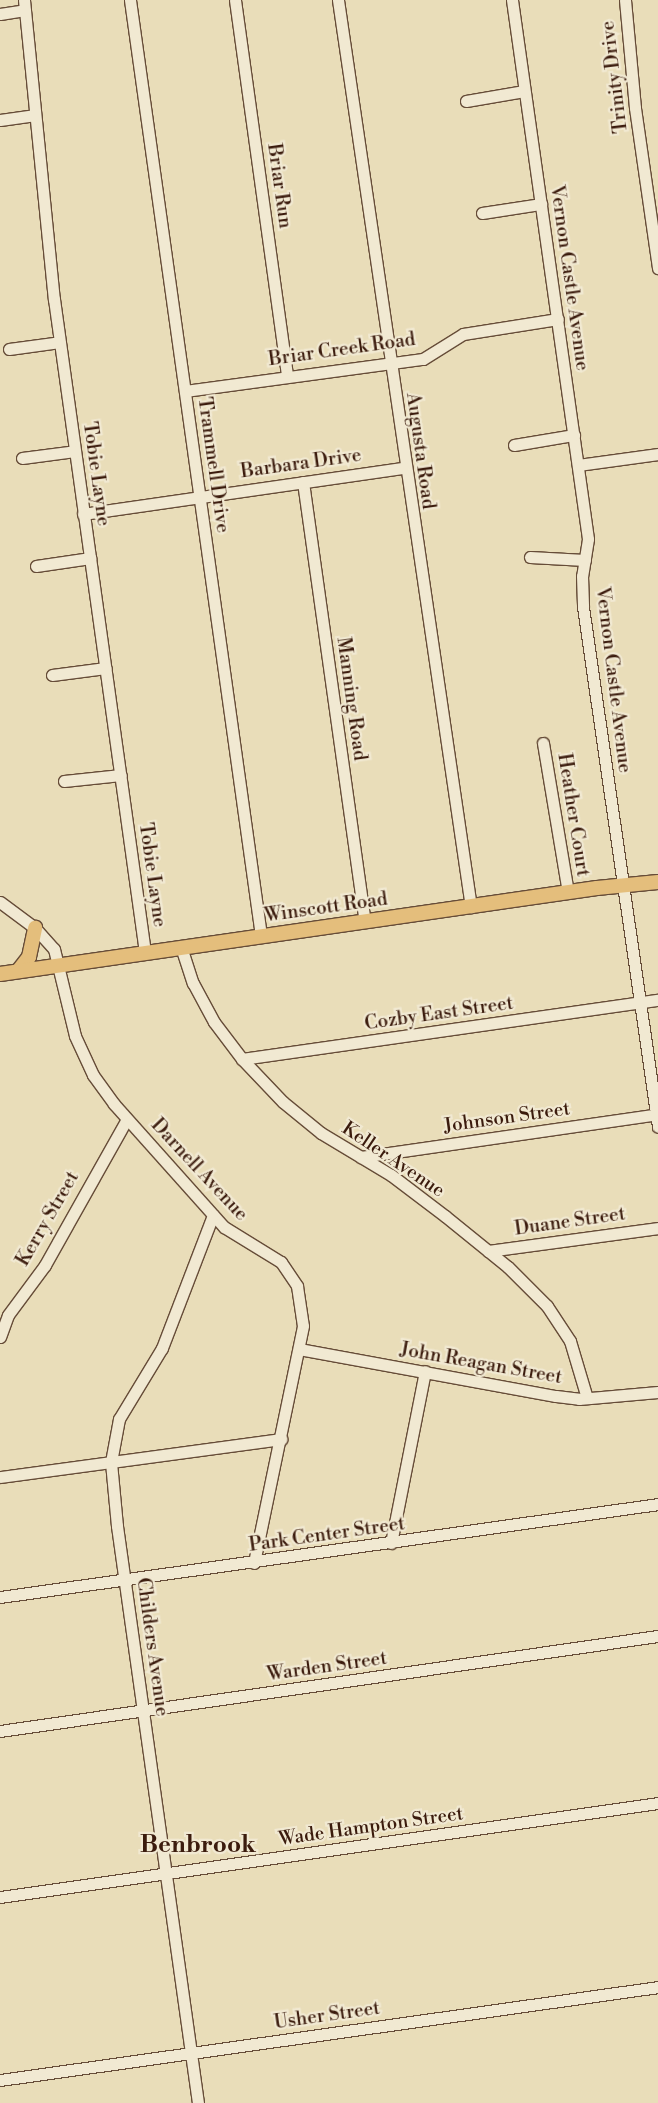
<!DOCTYPE html>
<style>
body{margin:0}
#map{position:relative;width:658px;height:2103px;overflow:hidden;background:#e9ddb9;font-family:"Libre Bodoni",serif}
div>[style]{position:absolute}
[style*='--x']{left:calc(var(--x)*1px);top:calc(var(--y)*1px);width:calc(var(--w)*1px);rotate:calc(var(--a)*1deg)}
.roads{filter:drop-shadow(1px 0 #664c38) drop-shadow(-1px 0 #664c38) drop-shadow(0 1px #664c38) drop-shadow(0 -1px #664c38)}
.minor>*{height:11px;margin:-5.5px;padding:0 5.5px;transform-origin:5.5px;border-radius:5.5px;background:#f1e9d2}
.major>*{height:14px;margin:-7px;padding:0 7px;transform-origin:7px;border-radius:7px;background:#e4be7c}
span{translate:-50% -50%;white-space:nowrap;text-align:center;line-height:1.15;-webkit-text-stroke:4.5px #f1e9d2;paint-order:stroke}
.street-label{font-size:19px;color:#3b1b0d}
.district-label{font-size:24px;color:#3b1b0d;font-weight:700}
</style>
<div id="map">
<div class="roads">
<div class="minor">
<div style="--x:24;--y:0;--w:301;--a:84.3"></div>
<div style="--x:54;--y:299;--w:659;--a:82.07"></div>
<div style="--x:130;--y:0;--w:945;--a:82.03"></div>
<div style="--x:235;--y:0;--w:380;--a:82.1"></div>
<div style="--x:338;--y:0;--w:917;--a:81.66"></div>
<div style="--x:512;--y:0;--w:544;--a:81.97"></div>
<div style="--x:588;--y:539;--w:37;--a:99"></div>
<div style="--x:582;--y:576;--w:31;--a:88"></div>
<div style="--x:583;--y:607;--w:525;--a:81.79"></div>
<div style="--x:625;--y:0;--w:108;--a:84.7"></div>
<div style="--x:635;--y:108;--w:162;--a:81.8"></div>
<div style="--x:0;--y:14;--w:25;--a:-9"></div>
<div style="--x:466;--y:101;--w:59;--a:-9.8"></div>
<div style="--x:0;--y:120;--w:34;--a:-8"></div>
<div style="--x:482;--y:213;--w:60;--a:-8.7"></div>
<div style="--x:9;--y:349;--w:51;--a:-7.8"></div>
<div style="--x:185;--y:391;--w:240;--a:-7.7"></div>
<div style="--x:423;--y:359;--w:47;--a:-32"></div>
<div style="--x:463;--y:334;--w:96;--a:-9"></div>
<div style="--x:514;--y:445;--w:61;--a:-9.5"></div>
<div style="--x:22;--y:458;--w:53;--a:-7.5"></div>
<div style="--x:578;--y:465;--w:81;--a:-7.8"></div>
<div style="--x:303;--y:482;--w:444;--a:82"></div>
<div style="--x:83;--y:514;--w:324;--a:-8.2"></div>
<div style="--x:530;--y:557;--w:55;--a:3.1"></div>
<div style="--x:36;--y:566;--w:55;--a:-8.4"></div>
<div style="--x:52;--y:675;--w:54;--a:-7.4"></div>
<div style="--x:543;--y:743;--w:151;--a:80.5"></div>
<div style="--x:64;--y:781;--w:57;--a:-6"></div>
<div style="--x:0;--y:902;--w:44;--a:36.6"></div>
<div style="--x:35;--y:928;--w:28;--a:48"></div>
<div style="--x:54;--y:949;--w:89;--a:76.4"></div>
<div style="--x:75;--y:1036;--w:43;--a:65.2"></div>
<div style="--x:93;--y:1075;--w:36;--a:54"></div>
<div style="--x:114;--y:1104;--w:165;--a:48.2"></div>
<div style="--x:224;--y:1227;--w:67;--a:31.6"></div>
<div style="--x:281;--y:1262;--w:29;--a:56"></div>
<div style="--x:297;--y:1286;--w:40;--a:81.5"></div>
<div style="--x:303;--y:1326;--w:242;--a:101.7"></div>
<div style="--x:181;--y:947;--w:38;--a:72"></div>
<div style="--x:193;--y:983;--w:44;--a:61.7"></div>
<div style="--x:214;--y:1022;--w:46;--a:52.9"></div>
<div style="--x:242;--y:1059;--w:59;--a:46.4"></div>
<div style="--x:283;--y:1102;--w:49;--a:39.2"></div>
<div style="--x:321;--y:1133;--w:82;--a:31"></div>
<div style="--x:391;--y:1175;--w:68;--a:37.2"></div>
<div style="--x:445;--y:1216;--w:81;--a:39"></div>
<div style="--x:508;--y:1267;--w:55;--a:45"></div>
<div style="--x:547;--y:1306;--w:42;--a:56.7"></div>
<div style="--x:570;--y:1341;--w:59;--a:73.4"></div>
<div style="--x:242;--y:1059;--w:420;--a:-8.1"></div>
<div style="--x:361;--y:1157;--w:300;--a:-8.2"></div>
<div style="--x:488;--y:1251;--w:172;--a:-7.7"></div>
<div style="--x:0;--y:1337;--w:23;--a:-70"></div>
<div style="--x:8;--y:1315;--w:62;--a:-53.5"></div>
<div style="--x:45;--y:1265;--w:167;--a:-60.7"></div>
<div style="--x:299;--y:1349;--w:261;--a:10.4"></div>
<div style="--x:556;--y:1396;--w:23;--a:7"></div>
<div style="--x:579;--y:1399;--w:79;--a:-5.1"></div>
<div style="--x:0;--y:1477;--w:284;--a:-7.7"></div>
<div style="--x:391;--y:1543;--w:175;--a:-78.8"></div>
<div style="--x:0;--y:1597;--w:665;--a:-8.04"></div>
<div style="--x:0;--y:1731;--w:665;--a:-8.22"></div>
<div style="--x:0;--y:1897;--w:665;--a:-8.13"></div>
<div style="--x:0;--y:2080;--w:665;--a:-8.04"></div>
<div style="--x:198;--y:2103;--w:583;--a:-97.99"></div>
<div style="--x:117;--y:1526;--w:64;--a:-95.4"></div>
<div style="--x:111;--y:1462;--w:44;--a:-79.5"></div>
<div style="--x:119;--y:1419;--w:83;--a:-58.8"></div>
<div style="--x:162;--y:1348;--w:142;--a:-69"></div>
</div>
<div class="major">
<div style="--x:18;--y:971;--w:18;--a:-52"></div>
<div style="--x:29;--y:957;--w:30;--a:-78"></div>
<div style="--x:0;--y:974;--w:603;--a:-8.2"></div>
<div style="--x:597;--y:888;--w:61;--a:-5.6"></div>
</div>
</div>
<div class="street-label">
<span style="left:615px;top:77px;rotate:-97deg">Trinity Drive</span>
<span style="left:279px;top:186px;rotate:82deg">Briar Run</span>
<span style="left:569px;top:278px;rotate:82deg">Vernon Castle Avenue</span>
<span style="left:342px;top:350px;rotate:-8deg">Briar Creek Road</span>
<span style="left:420px;top:451px;rotate:82deg">Augusta Road</span>
<span style="left:301px;top:464px;rotate:-8deg">Barbara Drive</span>
<span style="left:213px;top:465px;rotate:82deg">Trammell Drive</span>
<span style="left:96px;top:474px;rotate:82deg">Tobie Layne</span>
<span style="left:613px;top:680px;rotate:83deg">Vernon Castle Avenue</span>
<span style="left:351px;top:699px;rotate:82deg">Manning Road</span>
<span style="left:573px;top:815px;rotate:81deg">Heather Court</span>
<span style="left:152px;top:875px;rotate:82deg">Tobie Layne</span>
<span style="left:326px;top:908px;rotate:-8deg">Winscott Road</span>
<span style="left:439px;top:1014px;rotate:-8deg">Cozby East Street</span>
<span style="left:507px;top:1118px;rotate:-8deg">Johnson Street</span>
<span style="left:393px;top:1160px;rotate:34deg">Keller Avenue</span>
<span style="left:199px;top:1170px;rotate:47deg">Darnell Avenue</span>
<span style="left:48px;top:1219px;rotate:-60deg">Kerry Street</span>
<span style="left:570px;top:1222px;rotate:-8deg">Duane Street</span>
<span style="left:481px;top:1364px;rotate:10deg">John Reagan Street</span>
<span style="left:327px;top:1535px;rotate:-8deg">Park Center Street</span>
<span style="left:152px;top:1647px;rotate:82deg">Childers Avenue</span>
<span style="left:327px;top:1667px;rotate:-8deg">Warden Street</span>
<span style="left:371px;top:1827px;rotate:-8deg">Wade Hampton Street</span>
<span style="left:327px;top:2016px;rotate:-8deg">Usher Street</span>
</div>
<div class="district-label">
<span style="left:198px;top:1846px">Benbrook</span>
</div>
</div>
